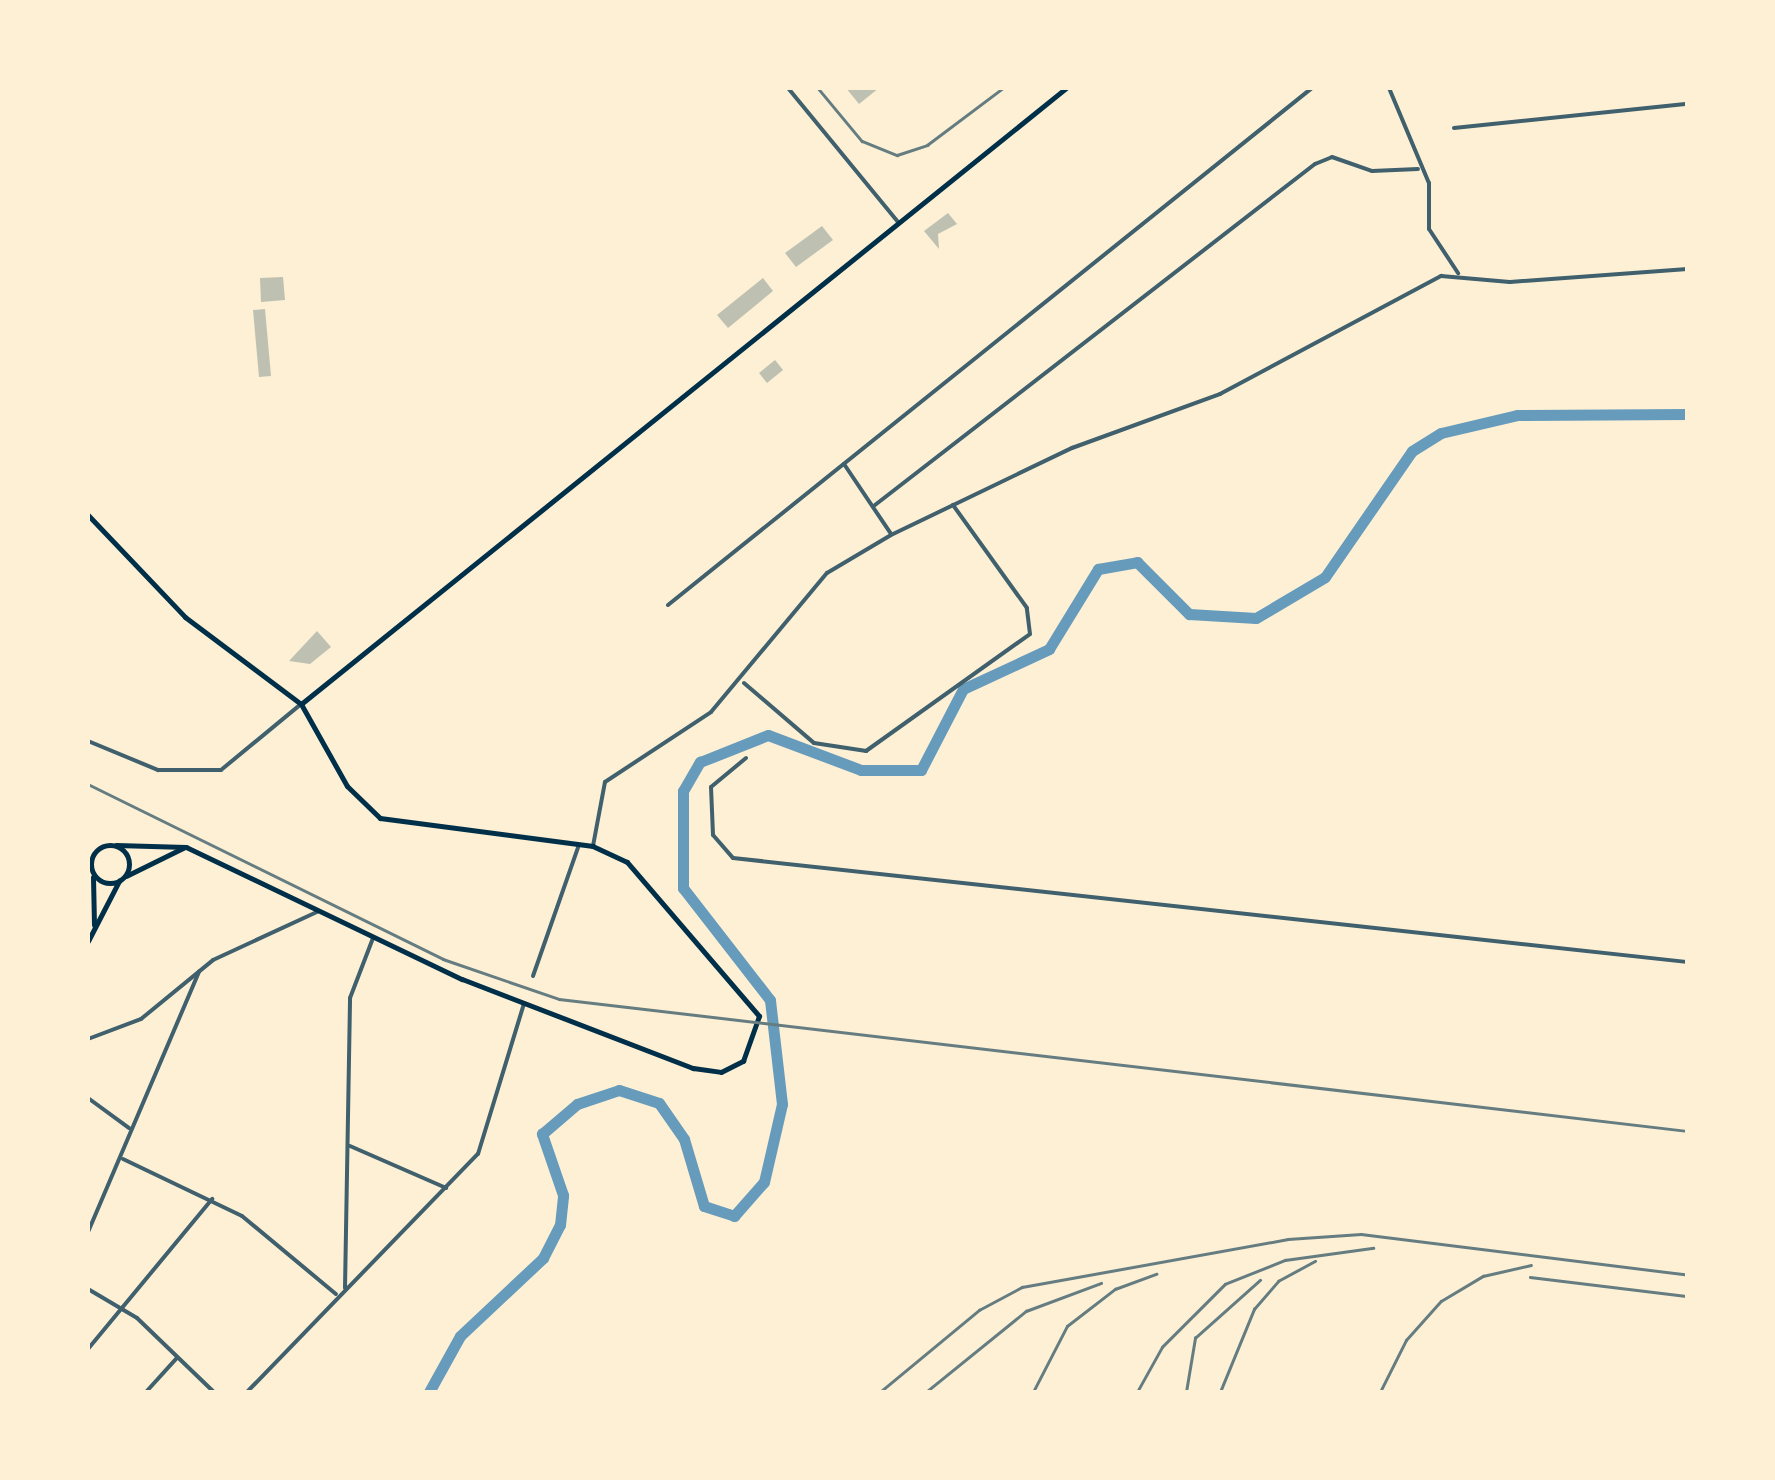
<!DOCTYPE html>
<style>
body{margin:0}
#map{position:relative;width:1775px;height:1480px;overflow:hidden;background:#fdf0d5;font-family:"DM Sans",sans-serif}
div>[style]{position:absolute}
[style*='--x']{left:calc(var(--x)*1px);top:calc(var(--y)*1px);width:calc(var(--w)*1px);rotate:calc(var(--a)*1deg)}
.river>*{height:11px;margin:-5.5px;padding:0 5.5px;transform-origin:5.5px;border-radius:5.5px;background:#669bbc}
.building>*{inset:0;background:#bec0b2}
.minor>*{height:4px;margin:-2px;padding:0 2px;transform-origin:2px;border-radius:2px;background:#3f606c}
.tertiary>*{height:4px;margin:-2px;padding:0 2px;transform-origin:2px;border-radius:2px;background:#3f606c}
.secondary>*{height:5px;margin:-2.5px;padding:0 2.5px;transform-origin:2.5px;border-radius:2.5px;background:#003049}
.primary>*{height:5px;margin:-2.5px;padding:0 2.5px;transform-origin:2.5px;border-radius:2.5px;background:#003049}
.primary>.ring{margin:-2.5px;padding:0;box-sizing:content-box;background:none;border:5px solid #003049;border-radius:50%}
.tram>*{height:2.5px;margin:-1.25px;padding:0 1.25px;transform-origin:1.25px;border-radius:1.25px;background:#657d81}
.rail>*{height:2.5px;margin:-1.25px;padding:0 1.25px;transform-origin:1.25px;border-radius:1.25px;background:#657d81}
span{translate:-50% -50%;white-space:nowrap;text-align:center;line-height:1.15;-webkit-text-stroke:8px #fdf0d5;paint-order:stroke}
.frame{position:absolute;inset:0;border:90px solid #fdf0d5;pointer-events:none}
</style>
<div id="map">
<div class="river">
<div style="--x:429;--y:1392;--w:64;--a:-61"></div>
<div style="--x:460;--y:1336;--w:114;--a:-43.2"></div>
<div style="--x:543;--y:1258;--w:37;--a:-63"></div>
<div style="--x:560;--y:1225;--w:30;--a:-84"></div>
<div style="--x:563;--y:1195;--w:65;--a:-109"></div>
<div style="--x:542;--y:1134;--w:46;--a:-40.6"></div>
<div style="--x:577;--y:1104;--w:44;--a:-18.4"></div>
<div style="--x:619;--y:1090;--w:42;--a:18"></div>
<div style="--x:659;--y:1103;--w:44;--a:55.2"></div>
<div style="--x:684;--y:1139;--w:70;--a:73.4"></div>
<div style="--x:704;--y:1206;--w:32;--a:18"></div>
<div style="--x:734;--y:1216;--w:45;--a:-48.6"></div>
<div style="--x:764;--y:1182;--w:80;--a:-77"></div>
<div style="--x:782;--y:1104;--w:105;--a:-96.6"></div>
<div style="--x:770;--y:1000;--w:142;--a:-127.8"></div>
<div style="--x:683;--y:888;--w:97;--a:-90"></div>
<div style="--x:683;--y:791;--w:34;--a:-60"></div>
<div style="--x:700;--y:762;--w:73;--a:-21.7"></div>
<div style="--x:768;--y:735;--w:99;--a:20.6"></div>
<div style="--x:861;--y:770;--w:60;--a:0"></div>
<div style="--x:921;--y:770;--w:91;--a:-62.6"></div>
<div style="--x:963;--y:689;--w:95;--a:-24.9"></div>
<div style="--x:1049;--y:649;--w:94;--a:-58.5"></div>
<div style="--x:1098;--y:569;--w:40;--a:-10"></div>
<div style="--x:1137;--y:562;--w:74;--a:45"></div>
<div style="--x:1189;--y:614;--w:67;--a:3.4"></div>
<div style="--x:1256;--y:618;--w:80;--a:-30.7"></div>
<div style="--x:1325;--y:577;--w:153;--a:-55.4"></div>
<div style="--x:1412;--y:451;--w:34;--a:-32"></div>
<div style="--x:1441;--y:433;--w:78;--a:-13.3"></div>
<div style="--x:1517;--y:415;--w:171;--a:-0.3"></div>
</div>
<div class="building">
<div style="clip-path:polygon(846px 88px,879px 88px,859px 104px)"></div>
<div style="clip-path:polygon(948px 213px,957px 224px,938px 234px,939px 249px,924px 231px)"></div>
<div style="clip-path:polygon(822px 226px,833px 240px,796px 267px,785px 253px)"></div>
<div style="clip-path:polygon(283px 277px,285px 300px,261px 302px,260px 278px)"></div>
<div style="clip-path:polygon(763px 278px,773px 291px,728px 328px,717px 315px)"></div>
<div style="clip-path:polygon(265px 309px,271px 376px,259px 377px,253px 310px)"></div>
<div style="clip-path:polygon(775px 360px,783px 370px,767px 383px,759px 373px)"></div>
<div style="clip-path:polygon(317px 631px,331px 647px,310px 664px,289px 661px)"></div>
</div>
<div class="minor">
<div style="--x:1389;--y:88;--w:103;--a:67.2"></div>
<div style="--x:1429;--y:183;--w:46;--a:90"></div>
<div style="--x:1429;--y:229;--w:53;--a:56.6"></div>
<div style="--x:1454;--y:128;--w:235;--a:-5.9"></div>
<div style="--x:844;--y:464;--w:84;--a:56.1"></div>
<div style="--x:875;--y:505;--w:557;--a:-37.78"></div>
<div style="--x:1315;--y:164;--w:18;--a:-22"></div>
<div style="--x:1332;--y:157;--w:42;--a:19.3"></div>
<div style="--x:1372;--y:171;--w:46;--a:-2.5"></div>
<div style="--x:668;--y:605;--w:826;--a:-38.76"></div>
<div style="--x:744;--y:683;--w:92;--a:40.6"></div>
<div style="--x:814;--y:743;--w:53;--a:8.7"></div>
<div style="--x:866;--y:751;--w:201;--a:-35.5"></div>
<div style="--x:1030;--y:634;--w:26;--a:-97"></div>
<div style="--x:1027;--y:608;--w:127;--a:-125.7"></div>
<div style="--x:88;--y:741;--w:76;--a:22.5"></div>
<div style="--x:158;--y:770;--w:63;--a:0"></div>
<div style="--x:746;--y:758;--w:45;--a:140.4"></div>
<div style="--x:711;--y:787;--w:48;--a:87.6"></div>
<div style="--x:713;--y:835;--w:30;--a:49"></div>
<div style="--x:733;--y:858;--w:961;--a:6.22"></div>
<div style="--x:593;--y:846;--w:65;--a:-79.4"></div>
<div style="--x:605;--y:782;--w:127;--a:-33.4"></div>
<div style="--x:711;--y:712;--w:181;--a:-50.2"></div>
<div style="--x:827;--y:573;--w:74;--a:-30.7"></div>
<div style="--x:891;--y:535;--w:201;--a:-25.7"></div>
<div style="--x:1072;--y:448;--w:158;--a:-20"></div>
<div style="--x:1220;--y:394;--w:251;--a:-28.1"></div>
<div style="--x:1441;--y:276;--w:69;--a:5"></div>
<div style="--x:1510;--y:282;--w:178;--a:-4.2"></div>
<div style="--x:533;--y:976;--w:139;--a:-70.7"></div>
<div style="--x:88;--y:1039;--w:57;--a:-20.7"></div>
<div style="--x:141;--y:1019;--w:93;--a:-39.3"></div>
<div style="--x:213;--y:960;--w:115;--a:-24.8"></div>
<div style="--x:88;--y:1098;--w:51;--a:36.2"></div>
<div style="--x:350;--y:1146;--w:105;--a:23.6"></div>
<div style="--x:123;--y:1159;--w:132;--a:25.6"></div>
<div style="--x:242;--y:1216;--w:122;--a:39.7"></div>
<div style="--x:88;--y:1232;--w:283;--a:-66.9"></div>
<div style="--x:345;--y:1288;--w:290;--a:-89"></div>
<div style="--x:350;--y:998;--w:64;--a:-69"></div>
<div style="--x:88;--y:1289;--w:57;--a:30.6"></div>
<div style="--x:137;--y:1318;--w:107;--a:43.9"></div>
<div style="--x:88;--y:1349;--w:195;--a:-50.4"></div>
<div style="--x:146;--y:1392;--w:45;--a:-47.7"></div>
<div style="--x:247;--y:1392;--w:332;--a:-45.9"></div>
<div style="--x:478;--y:1154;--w:157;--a:-73"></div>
</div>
<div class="tertiary">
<div style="--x:788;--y:88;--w:173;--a:50.6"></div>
<div style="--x:221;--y:770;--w:104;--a:-39.5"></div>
</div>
<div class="secondary">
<div style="--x:88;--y:515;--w:141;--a:46.4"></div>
<div style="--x:185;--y:617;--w:145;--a:36.9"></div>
</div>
<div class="primary">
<div class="ring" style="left:91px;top:845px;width:33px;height:33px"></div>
<div style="--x:116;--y:845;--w:70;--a:1.6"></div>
<div style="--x:186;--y:847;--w:306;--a:25.6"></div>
<div style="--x:462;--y:979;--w:248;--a:21.1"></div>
<div style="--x:693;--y:1068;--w:28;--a:8"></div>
<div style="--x:721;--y:1072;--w:25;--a:-27"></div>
<div style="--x:743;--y:1061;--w:48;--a:-70.4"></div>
<div style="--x:759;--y:1016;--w:203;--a:-130.6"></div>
<div style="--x:627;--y:862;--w:38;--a:-155"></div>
<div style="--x:593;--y:846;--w:215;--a:-172.5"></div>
<div style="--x:380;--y:818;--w:46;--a:-135.9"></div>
<div style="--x:347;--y:786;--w:94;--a:-119.3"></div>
<div style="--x:301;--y:704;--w:982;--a:-38.84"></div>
<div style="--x:126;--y:876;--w:64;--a:-26.2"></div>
<div style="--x:93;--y:877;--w:48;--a:88.8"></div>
<div style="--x:88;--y:941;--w:68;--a:-62.7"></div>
</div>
<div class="tram">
<div style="--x:818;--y:88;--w:69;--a:50.3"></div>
<div style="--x:862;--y:141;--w:38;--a:22"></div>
<div style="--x:897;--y:155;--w:32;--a:-18"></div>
<div style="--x:927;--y:145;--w:95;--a:-36.9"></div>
</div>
<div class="rail">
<div style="--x:88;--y:784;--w:396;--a:26.2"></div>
<div style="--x:443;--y:959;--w:123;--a:19"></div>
<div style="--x:559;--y:999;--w:1137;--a:6.67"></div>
<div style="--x:1530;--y:1277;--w:159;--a:6.9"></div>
<div style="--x:880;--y:1392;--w:129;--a:-39.6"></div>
<div style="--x:979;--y:1310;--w:49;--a:-28.1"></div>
<div style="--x:1022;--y:1287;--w:270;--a:-10.2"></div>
<div style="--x:1288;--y:1239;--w:73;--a:-3.9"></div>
<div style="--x:1361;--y:1234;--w:330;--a:7.1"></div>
<div style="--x:926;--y:1392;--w:129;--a:-39"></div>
<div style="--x:1026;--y:1311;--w:80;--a:-20.5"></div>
<div style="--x:1033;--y:1392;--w:74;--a:-62.7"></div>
<div style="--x:1067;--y:1326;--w:61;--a:-37.6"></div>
<div style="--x:1115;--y:1289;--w:44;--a:-20.1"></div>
<div style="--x:1137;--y:1392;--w:51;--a:-60.9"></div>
<div style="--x:1162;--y:1347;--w:89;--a:-45"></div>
<div style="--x:1225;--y:1284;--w:65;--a:-21.8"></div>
<div style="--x:1285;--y:1260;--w:89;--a:-7.8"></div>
<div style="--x:1186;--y:1392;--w:55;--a:-80.5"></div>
<div style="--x:1195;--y:1338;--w:87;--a:-41.7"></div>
<div style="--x:1220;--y:1392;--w:90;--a:-67.7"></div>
<div style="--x:1254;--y:1309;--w:37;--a:-49"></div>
<div style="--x:1278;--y:1281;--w:42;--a:-28.4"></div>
<div style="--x:1380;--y:1392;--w:58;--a:-63.4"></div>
<div style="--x:1406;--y:1340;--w:52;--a:-48.1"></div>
<div style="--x:1441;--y:1301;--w:49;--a:-30.8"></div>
<div style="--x:1483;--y:1276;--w:49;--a:-12.9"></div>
</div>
<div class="frame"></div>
</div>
